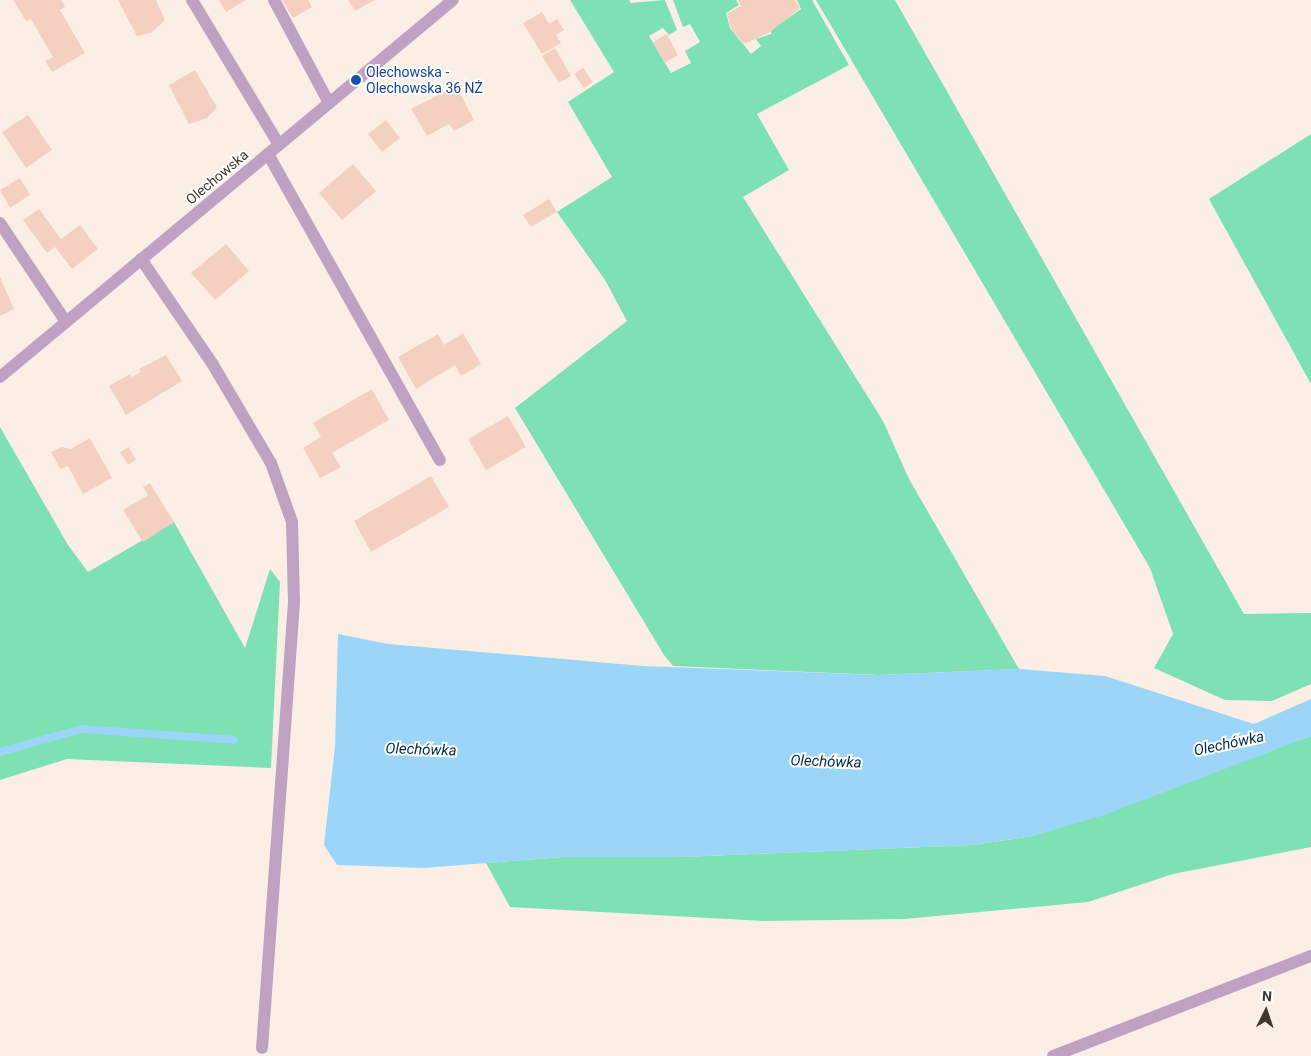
<!DOCTYPE html>
<meta charset="utf-8">
<style>
body{margin:0}
#map{position:relative;width:1311px;height:1056px;overflow:hidden;background:#fbefe5;font-family:Roboto,sans-serif}
div>[style]{position:absolute}
[style*='--x']{left:calc(var(--x)*1px);top:calc(var(--y)*1px);width:calc(var(--w)*1px);rotate:calc(var(--a)*1deg)}
.green>*{inset:0;background:#7de1b4}
.water>*{inset:0;background:#9bd6f8}
.stream>*{height:8px;margin:-4px;padding:0 4px;transform-origin:4px;border-radius:4px;background:#9bd6f8}
.building>*{inset:0;background:#f4d0c1}
.service>*{height:12px;margin:-6px;padding:0 6px;transform-origin:6px;border-radius:6px;background:#bfa2c3}
.minor>*{height:12px;margin:-6px;padding:0 6px;transform-origin:6px;border-radius:6px;background:#bfa2c3}
.tertiary>*{height:12px;margin:-6px;padding:0 6px;transform-origin:6px;border-radius:6px;background:#bfa2c3}
.dots>*{width:14px;height:14px;translate:-50% -50%;box-sizing:border-box;border:2px solid #fff;border-radius:50%}
span{translate:-50% -50%;white-space:nowrap;text-align:center;line-height:1.15;-webkit-text-stroke:4px #fff;paint-order:stroke}
.transit-label{font-size:14px;color:#164399}
.left{translate:0 -50%;text-align:left}
.street-label{font-size:14px;color:#41362c}
.water-label{font-size:15px;color:#002f45;font-style:italic}
.north{position:absolute;left:1241px;top:986px;width:50px;height:50px;-webkit-text-stroke:4px #fff;paint-order:stroke;rotate:4deg;font-size:14px;font-weight:700;line-height:20px;text-align:center;color:#41362c}
.north::after{content:'';display:block;margin:auto;width:18px;height:22px;background:#41362c;clip-path:polygon(50% 0,100% 100%,50% 72%,0 100%)}
</style>
<div id="map">
<div class="green">
<div style="clip-path:polygon(570px 0,629px 0,631px 3px,665px 0,677px 30px,669px 35px,663px 28px,649px 36px,671px 73px,691px 63px,685px 51px,700px 42px,690px 24px,683px 27px,673px 0,736px 0,739px 5px,726px 13px,730px 28px,751px 54px,761px 46px,756px 39px,771px 34px,771px 30px,801px 9px,797px 0,812px 0,849px 65px,757px 114px,789px 170px,743px 197px,883px 421px,909px 479px,1019px 669px,879px 675px,673px 666px,664px 655px,515px 408px,627px 321px,605px 280px,557px 212px,612px 177px,568px 102px,614px 72px)"></div>
<div style="clip-path:polygon(816px 0,895px 0,1244px 614px,1311px 613px,1311px 684px,1272px 701px,1225px 700px,1154px 668px,1173px 634px,1150px 568px)"></div>
<div style="clip-path:polygon(1311px 134px,1311px 384px,1209px 199px)"></div>
<div style="clip-path:polygon(0 427px,68px 545px,88px 572px,174px 522px,245px 648px,270px 569px,280px 582px,271px 768px,67px 759px,0 780px)"></div>
<div style="clip-path:polygon(1311px 736px,1311px 847px,1173px 874px,1088px 902px,904px 919px,765px 921px,510px 907px,486px 863px,563px 857px,682px 857px,973px 845px,1033px 836px)"></div>
</div>
<div class="water">
<div style="clip-path:polygon(338px 634px,388px 644px,643px 666px,879px 675px,1019px 669px,1105px 676px,1254px 724px,1311px 699px,1311px 736px,1107px 814px,1033px 836px,973px 845px,682px 857px,563px 857px,423px 868px,337px 865px,324px 845px,335px 747px)"></div>
</div>
<div class="stream">
<div style="--x:0;--y:752;--w:85;--a:-15.7"></div>
<div style="--x:82;--y:729;--w:152;--a:4.1"></div>
</div>
<div class="building">
<div style="clip-path:polygon(13px 0,61px 0,65px 7px,60px 10px,85px 53px,52px 72px,45px 61px,53px 57px,31px 19px,26px 21px)"></div>
<div style="clip-path:polygon(118px 0,156px 0,165px 20px,151px 33px,137px 36px)"></div>
<div style="clip-path:polygon(219px 0,246px 0,226px 12px)"></div>
<div style="clip-path:polygon(282px 0,308px 0,312px 7px,293px 18px)"></div>
<div style="clip-path:polygon(348px 0,375px 0,355px 11px)"></div>
<div style="clip-path:polygon(738px 0,795px 0,800px 8px,770px 32px,744px 44px,731px 28px,727px 14px,741px 6px)"></div>
<div style="clip-path:polygon(542px 12px,549px 24px,557px 19px,564px 30px,556px 35px,561px 43px,542px 54px,523px 23px)"></div>
<div style="clip-path:polygon(667px 34px,678px 55px,665px 63px,653px 42px)"></div>
<div style="clip-path:polygon(555px 48px,571px 76px,559px 83px,542px 56px)"></div>
<div style="clip-path:polygon(583px 68px,593px 82px,584px 88px,574px 74px)"></div>
<div style="clip-path:polygon(195px 70px,217px 107px,207px 118px,189px 124px,169px 85px)"></div>
<div style="clip-path:polygon(456px 86px,474px 120px,454px 131px,449px 124px,427px 136px,411px 109px)"></div>
<div style="clip-path:polygon(28px 115px,52px 150px,26px 168px,2px 132px)"></div>
<div style="clip-path:polygon(386px 120px,400px 138px,382px 152px,368px 134px)"></div>
<div style="clip-path:polygon(353px 164px,376px 191px,342px 220px,319px 193px)"></div>
<div style="clip-path:polygon(20px 178px,30px 195px,10px 208px,0 190px)"></div>
<div style="clip-path:polygon(549px 199px,557px 212px,531px 227px,523px 215px)"></div>
<div style="clip-path:polygon(39px 209px,61px 239px,80px 225px,98px 249px,72px 269px,55px 247px,47px 253px,23px 220px)"></div>
<div style="clip-path:polygon(226px 244px,249px 271px,215px 300px,191px 273px)"></div>
<div style="clip-path:polygon(0 277px,14px 309px,0 316px)"></div>
<div style="clip-path:polygon(463px 333px,481px 364px,461px 376px,455px 365px,416px 389px,398px 357px,438px 334px,444px 345px)"></div>
<div style="clip-path:polygon(166px 355px,182px 381px,126px 415px,109px 386px,130px 374px,132px 377px,141px 372px,139px 369px)"></div>
<div style="clip-path:polygon(372px 389px,389px 420px,332px 453px,341px 467px,320px 478px,303px 448px,321px 437px,313px 423px)"></div>
<div style="clip-path:polygon(508px 416px,526px 447px,486px 470px,468px 439px)"></div>
<div style="clip-path:polygon(90px 438px,112px 478px,83px 494px,68px 466px,60px 469px,51px 452px,62px 447px,71px 449px)"></div>
<div style="clip-path:polygon(129px 447px,136px 460px,128px 465px,120px 452px)"></div>
<div style="clip-path:polygon(431px 476px,449px 507px,371px 552px,354px 521px)"></div>
<div style="clip-path:polygon(150px 483px,174px 522px,143px 542px,123px 510px,148px 495px,143px 487px)"></div>
</div>
<div class="service">
<div style="--x:274;--y:0;--w:117;--a:61.9"></div>
<div style="--x:268;--y:154;--w:351;--a:60.7"></div>
<div style="--x:141;--y:259;--w:126;--a:55.7"></div>
<div style="--x:212;--y:363;--w:116;--a:59.5"></div>
<div style="--x:271;--y:463;--w:63;--a:70.4"></div>
<div style="--x:292;--y:522;--w:80;--a:88.6"></div>
<div style="--x:294;--y:602;--w:447;--a:94.1"></div>
<div style="--x:1053;--y:1056;--w:277;--a:-21.2"></div>
</div>
<div class="minor">
<div style="--x:192;--y:0;--w:169;--a:59"></div>
<div style="--x:0;--y:223;--w:119;--a:56.3"></div>
</div>
<div class="tertiary">
<div style="--x:0;--y:377;--w:589;--a:-39.77"></div>
</div>
<div class="dots">
<div style="left:356px;top:80px;background:#1a4fb4"></div>
</div>
<div class="transit-label">
<span class="left" style="left:366px;top:80px">Olechowska -<br>Olechowska 36 NŻ</span>
</div>
<div class="street-label">
<span style="left:217px;top:177px;rotate:-40deg">Olechowska</span>
</div>
<div class="water-label">
<span style="left:1229px;top:744px;rotate:-12deg">Olechówka</span>
<span style="left:421px;top:750px;rotate:2deg">Olechówka</span>
<span style="left:826px;top:762px;rotate:2deg">Olechówka</span>
</div>
<div class="north">N</div>
</div>
